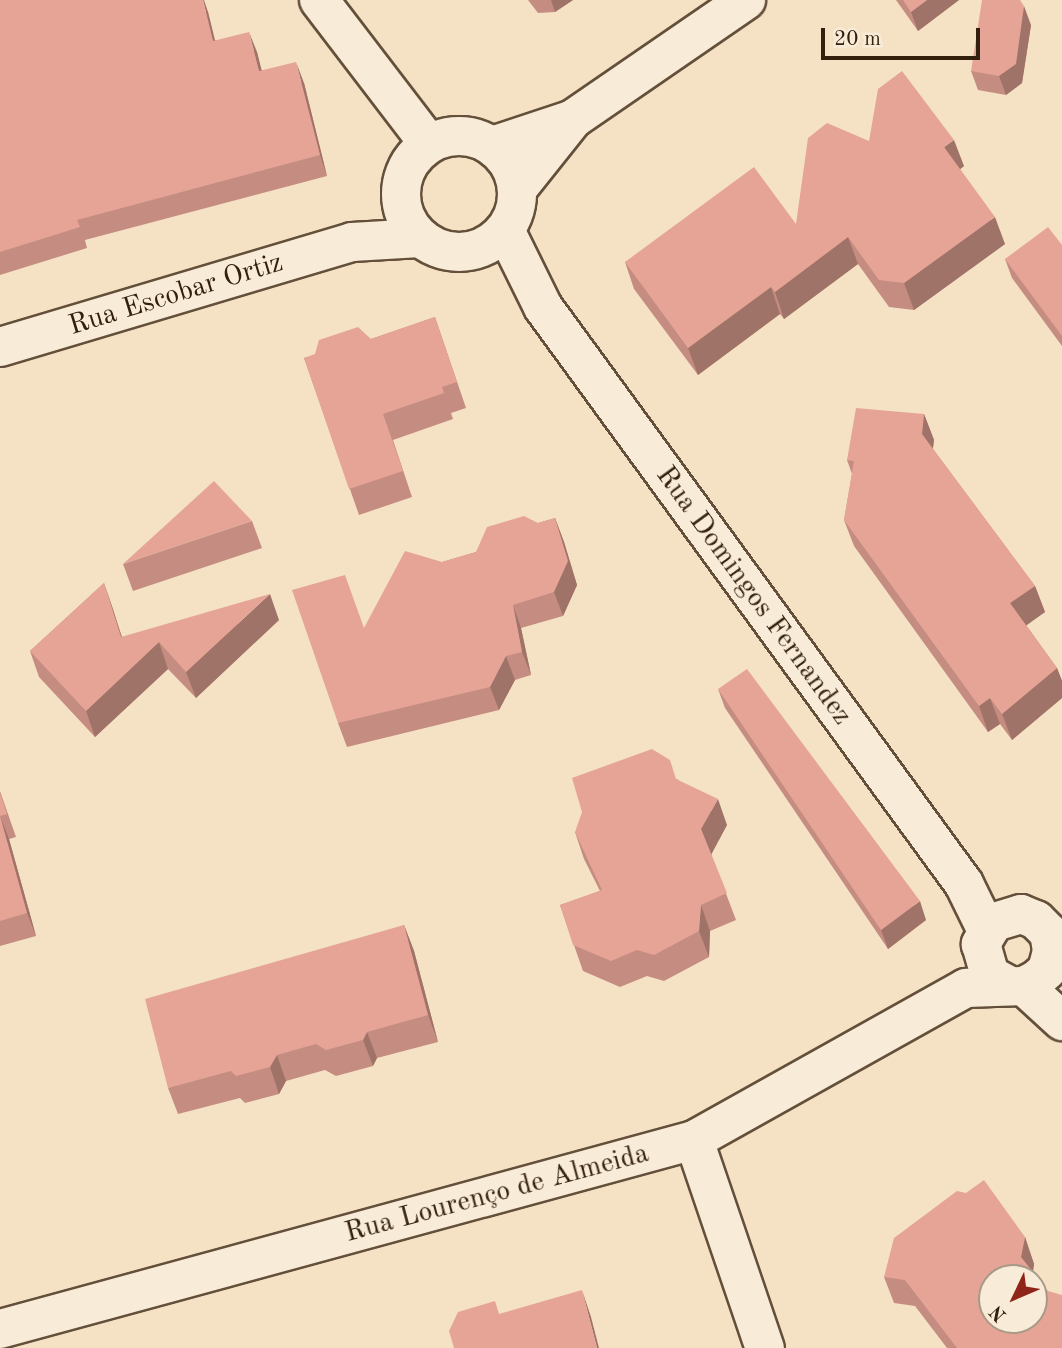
<!DOCTYPE html>
<meta charset="utf-8">
<style>
body{margin:0}
#map{position:relative;width:1062px;height:1348px;overflow:hidden;background:#f5e2c5;font-family:"Old Standard TT",serif}
div>[style]{position:absolute}
[style*='--x']{left:calc(var(--x)*1px);top:calc(var(--y)*1px);width:calc(var(--w)*1px);rotate:calc(var(--a)*1deg)}
.roads{filter:drop-shadow(2px 0 #64503a) drop-shadow(-2px 0 #64503a) drop-shadow(0 2px #64503a) drop-shadow(0 -2px #64503a)}
.minor>*{height:38px;margin:-19px;padding:0 19px;transform-origin:19px;border-radius:19px;background:#f8ecd9}
.minor>.ring{margin:-19px;padding:0;box-sizing:content-box;background:none;border:38px solid #f8ecd9;border-radius:50%}
.wall>*{inset:0;background:#c58d81}
.shaded-wall>*{inset:0;background:#a07369}
.building>*{inset:0;background:#e5a496}
span{translate:-50% -50%;white-space:nowrap;text-align:center;line-height:1.15;-webkit-text-stroke:5px #f8ecd9;paint-order:stroke}
.street-label{font-size:28px;color:#33200c}
.north{position:absolute;left:978px;top:1264px;width:70px;height:70px;box-sizing:border-box;background:#f8ecd9;border:2px solid #a99a87;border-radius:50%;rotate:226deg;font-size:19px;font-weight:700;line-height:28px;text-align:center;color:#33200c}
.north::after{content:'';display:block;margin:auto;width:24px;height:32px;background:#8f2418;clip-path:polygon(50% 0,100% 100%,50% 72%,0 100%)}
.scale{position:absolute;left:821px;top:28px;width:159px;height:32px;box-sizing:border-box;border:4px solid #33200c;border-top:0;padding-left:9px;font-size:21px;line-height:24px;white-space:nowrap;color:#33200c;-webkit-text-stroke:5px #f8ecd9;paint-order:stroke}
</style>
<div id="map">
<div class="roads">
<div class="minor">
<div style="--x:319;--y:0;--w:181;--a:52.6"></div>
<div class="ring" style="left:401px;top:136px;width:78px;height:78px"></div>
<div style="--x:492;--y:146;--w:85;--a:-18.4"></div>
<div style="--x:573;--y:119;--w:210;--a:-34.5"></div>
<div style="--x:519;--y:187;--w:87;--a:-51.5"></div>
<div style="--x:505;--y:230;--w:86;--a:63.7"></div>
<div style="--x:543;--y:307;--w:714;--a:53.88"></div>
<div style="--x:964;--y:884;--w:50;--a:63.9"></div>
<div style="--x:0;--y:347;--w:367;--a:-16.6"></div>
<div style="--x:352;--y:242;--w:68;--a:-3.4"></div>
<div style="--x:1024;--y:986;--w:52;--a:42.6"></div>
<div style="--x:694;--y:1140;--w:220;--a:71.2"></div>
<div style="--x:0;--y:1329;--w:719;--a:-15.23"></div>
<div style="--x:694;--y:1140;--w:312;--a:-29.2"></div>
<div style="--x:966;--y:988;--w:58;--a:-2"></div>
<div style="--x:1024;--y:986;--w:15;--a:-28"></div>
<div style="--x:1037;--y:979;--w:13;--a:-42"></div>
<div style="--x:1047;--y:970;--w:20;--a:-75"></div>
<div style="--x:1052;--y:951;--w:18;--a:-99"></div>
<div style="--x:1049;--y:933;--w:18;--a:-135"></div>
<div style="--x:1036;--y:920;--w:16;--a:-158"></div>
<div style="--x:1021;--y:914;--w:28;--a:163"></div>
<div style="--x:994;--y:922;--w:26;--a:121"></div>
<div style="--x:981;--y:944;--w:32;--a:74"></div>
<div style="--x:990;--y:975;--w:18;--a:29"></div>
</div>
</div>
<div class="wall">
<div style="clip-path:polygon(0 0,208px 12px,215px 40px,257px 52px,261px 70px,304px 83px,327px 176px,85px 240px,87px 248px,0 275px)"></div>
<div style="clip-path:polygon(528px 0,573px 0,555px 12px,538px 13px)"></div>
<div style="clip-path:polygon(896px 0,959px 0,918px 31px)"></div>
<div style="clip-path:polygon(1031px 25px,1022px 83px,1006px 95px,978px 90px,971px 71px)"></div>
<div style="clip-path:polygon(869px 141px,964px 166px,960px 169px,1005px 244px,914px 310px,889px 307px,858px 264px,784px 319px,780px 314px,698px 375px,634px 289px,625px 262px,796px 224px)"></div>
<div style="clip-path:polygon(1062px 245px,1062px 346px,1012px 278px,1005px 259px)"></div>
<div style="clip-path:polygon(435px 317px,466px 408px,451px 413px,453px 419px,393px 440px,412px 497px,359px 515px,304px 358px,371px 339px)"></div>
<div style="clip-path:polygon(924px 414px,934px 440px,933px 449px,1035px 586px,1045px 612px,1026px 625px,1057px 668px,1062px 681px,1062px 698px,1012px 740px,1000px 724px,988px 732px,854px 546px,844px 520px,852px 474px,847px 460px)"></div>
<div style="clip-path:polygon(555px 518px,564px 542px,577px 585px,563px 616px,521px 628px,531px 675px,515px 680px,499px 710px,347px 747px,338px 723px,442px 562px,476px 552px,538px 523px)"></div>
<div style="clip-path:polygon(252px 521px,262px 548px,133px 591px,123px 564px)"></div>
<div style="clip-path:polygon(104px 583px,122px 637px,279px 620px,196px 698px,168px 669px,95px 737px,39px 677px,30px 651px)"></div>
<div style="clip-path:polygon(718px 689px,926px 920px,888px 949px,725px 708px)"></div>
<div style="clip-path:polygon(677px 779px,727px 825px,711px 854px,736px 920px,710px 931px,709px 957px,664px 981px,647px 976px,620px 987px,583px 971px,560px 905px,600px 891px,584px 859px,575px 832px)"></div>
<div style="clip-path:polygon(0 791px,16px 837px,9px 839px,36px 936px,0 946px)"></div>
<div style="clip-path:polygon(404px 925px,414px 951px,438px 1042px,377px 1058px,373px 1066px,336px 1076px,325px 1070px,286px 1081px,279px 1094px,245px 1103px,240px 1098px,178px 1114px,168px 1088px)"></div>
<div style="clip-path:polygon(1025px 1237px,1034px 1264px,1033px 1272px,1062px 1348px,947px 1348px,915px 1306px,894px 1303px,884px 1277px)"></div>
</div>
<div class="shaded-wall">
<div style="clip-path:polygon(203px 0,204px 0,208px 12px,220px 62px,213px 41px)"></div>
<div style="clip-path:polygon(551px 0,573px 0,555px 12px)"></div>
<div style="clip-path:polygon(927px 0,959px 0,918px 31px,911px 12px)"></div>
<div style="clip-path:polygon(1024px 6px,1031px 25px,1022px 83px,1006px 95px,999px 76px)"></div>
<div style="clip-path:polygon(249px 32px,257px 52px,267px 91px,259px 71px)"></div>
<div style="clip-path:polygon(296px 62px,304px 83px,327px 176px,320px 155px)"></div>
<div style="clip-path:polygon(954px 140px,964px 166px,954px 174px,944px 147px)"></div>
<div style="clip-path:polygon(995px 217px,1005px 244px,914px 310px,904px 283px)"></div>
<div style="clip-path:polygon(848px 237px,858px 264px,784px 319px,775px 292px)"></div>
<div style="clip-path:polygon(771px 287px,780px 314px,698px 375px,688px 348px)"></div>
<div style="clip-path:polygon(924px 414px,934px 440px,931px 461px,922px 434px)"></div>
<div style="clip-path:polygon(555px 518px,564px 542px,577px 585px,563px 616px,554px 592px)"></div>
<div style="clip-path:polygon(104px 583px,113px 609px,130px 664px,121px 637px)"></div>
<div style="clip-path:polygon(1035px 586px,1045px 612px,1020px 630px,1010px 603px)"></div>
<div style="clip-path:polygon(270px 594px,279px 620px,196px 698px,186px 672px)"></div>
<div style="clip-path:polygon(513px 605px,521px 628px,531px 675px,522px 652px)"></div>
<div style="clip-path:polygon(159px 642px,168px 669px,95px 737px,86px 711px)"></div>
<div style="clip-path:polygon(506px 656px,515px 680px,499px 710px,490px 687px)"></div>
<div style="clip-path:polygon(1057px 668px,1062px 681px,1062px 698px,1012px 740px,1002px 714px)"></div>
<div style="clip-path:polygon(990px 698px,1000px 724px,988px 732px,979px 706px)"></div>
<div style="clip-path:polygon(718px 799px,727px 825px,711px 855px,701px 829px)"></div>
<div style="clip-path:polygon(0 816px,9px 839px,36px 936px,27px 913px)"></div>
<div style="clip-path:polygon(920px 901px,926px 920px,888px 949px,881px 930px)"></div>
<div style="clip-path:polygon(701px 905px,710px 931px,709px 957px,699px 931px)"></div>
<div style="clip-path:polygon(404px 925px,414px 951px,438px 1042px,428px 1015px)"></div>
<div style="clip-path:polygon(367px 1032px,377px 1058px,373px 1066px,363px 1040px)"></div>
<div style="clip-path:polygon(277px 1055px,286px 1081px,279px 1094px,270px 1067px)"></div>
<div style="clip-path:polygon(1025px 1237px,1034px 1264px,1032px 1278px,1021px 1257px)"></div>
<div style="clip-path:polygon(582px 1290px,591px 1317px,599px 1348px,597px 1348px)"></div>
</div>
<div class="building">
<div style="clip-path:polygon(0 0,203px 0,213px 41px,249px 32px,259px 71px,296px 62px,320px 155px,77px 220px,80px 227px,0 252px)"></div>
<div style="clip-path:polygon(903px 0,927px 0,911px 12px)"></div>
<div style="clip-path:polygon(982px 0,1020px 0,1024px 6px,1016px 64px,999px 76px,971px 71px)"></div>
<div style="clip-path:polygon(902px 71px,954px 140px,944px 147px,995px 217px,904px 283px,879px 280px,848px 237px,775px 292px,771px 287px,688px 348px,625px 262px,754px 167px,796px 224px,808px 138px,827px 123px,869px 141px,878px 89px)"></div>
<div style="clip-path:polygon(1048px 227px,1062px 245px,1062px 336px,1005px 259px)"></div>
<div style="clip-path:polygon(435px 317px,457px 382px,442px 387px,444px 393px,383px 414px,403px 471px,349px 489px,304px 358px,315px 354px,319px 340px,358px 327px,371px 339px)"></div>
<div style="clip-path:polygon(856px 408px,924px 414px,922px 434px,1035px 586px,1010px 603px,1057px 668px,1002px 714px,990px 698px,979px 706px,844px 520px,854px 461px,847px 460px)"></div>
<div style="clip-path:polygon(214px 481px,252px 521px,123px 564px)"></div>
<div style="clip-path:polygon(524px 516px,538px 523px,555px 518px,568px 561px,554px 592px,513px 605px,522px 652px,506px 656px,490px 687px,338px 723px,292px 590px,345px 575px,364px 628px,405px 551px,442px 562px,476px 552px,487px 527px)"></div>
<div style="clip-path:polygon(104px 583px,121px 637px,270px 594px,186px 672px,159px 642px,86px 711px,30px 651px)"></div>
<div style="clip-path:polygon(747px 669px,920px 901px,881px 930px,718px 689px)"></div>
<div style="clip-path:polygon(652px 749px,670px 760px,676px 779px,718px 799px,701px 829px,727px 893px,701px 905px,699px 931px,654px 955px,637px 950px,611px 961px,573px 945px,560px 905px,602px 890px,575px 832px,582px 812px,572px 778px)"></div>
<div style="clip-path:polygon(0 793px,7px 814px,0 816px,27px 913px,0 921px)"></div>
<div style="clip-path:polygon(404px 925px,428px 1015px,367px 1032px,363px 1040px,326px 1050px,316px 1044px,277px 1055px,270px 1067px,236px 1076px,231px 1071px,168px 1088px,145px 999px)"></div>
<div style="clip-path:polygon(evenodd,984px 1180px,1025px 1237px,1021px 1257px,1048px 1291px,1062px 1295px,1062px 1348px,957px 1348px,905px 1280px,884px 1277px,894px 1238px,957px 1191px,966px 1193px,984px 1180px,992px 1278px,1034px 1278px,1034px 1320px,992px 1320px,992px 1278px)"></div>
<div style="clip-path:polygon(582px 1290px,597px 1348px,454px 1348px,449px 1331px,458px 1312px,495px 1301px,499px 1314px)"></div>
</div>
<div class="street-label">
<span style="left:176px;top:295px;rotate:-17deg">Rua Escobar Ortiz</span>
<span style="left:753px;top:596px;rotate:54deg">Rua Domingos Fernandez</span>
<span style="left:497px;top:1194px;rotate:-15deg">Rua Lourenço de Almeida</span>
</div>
<div class="north">N</div>
<div class="scale">20 m</div>
</div>
